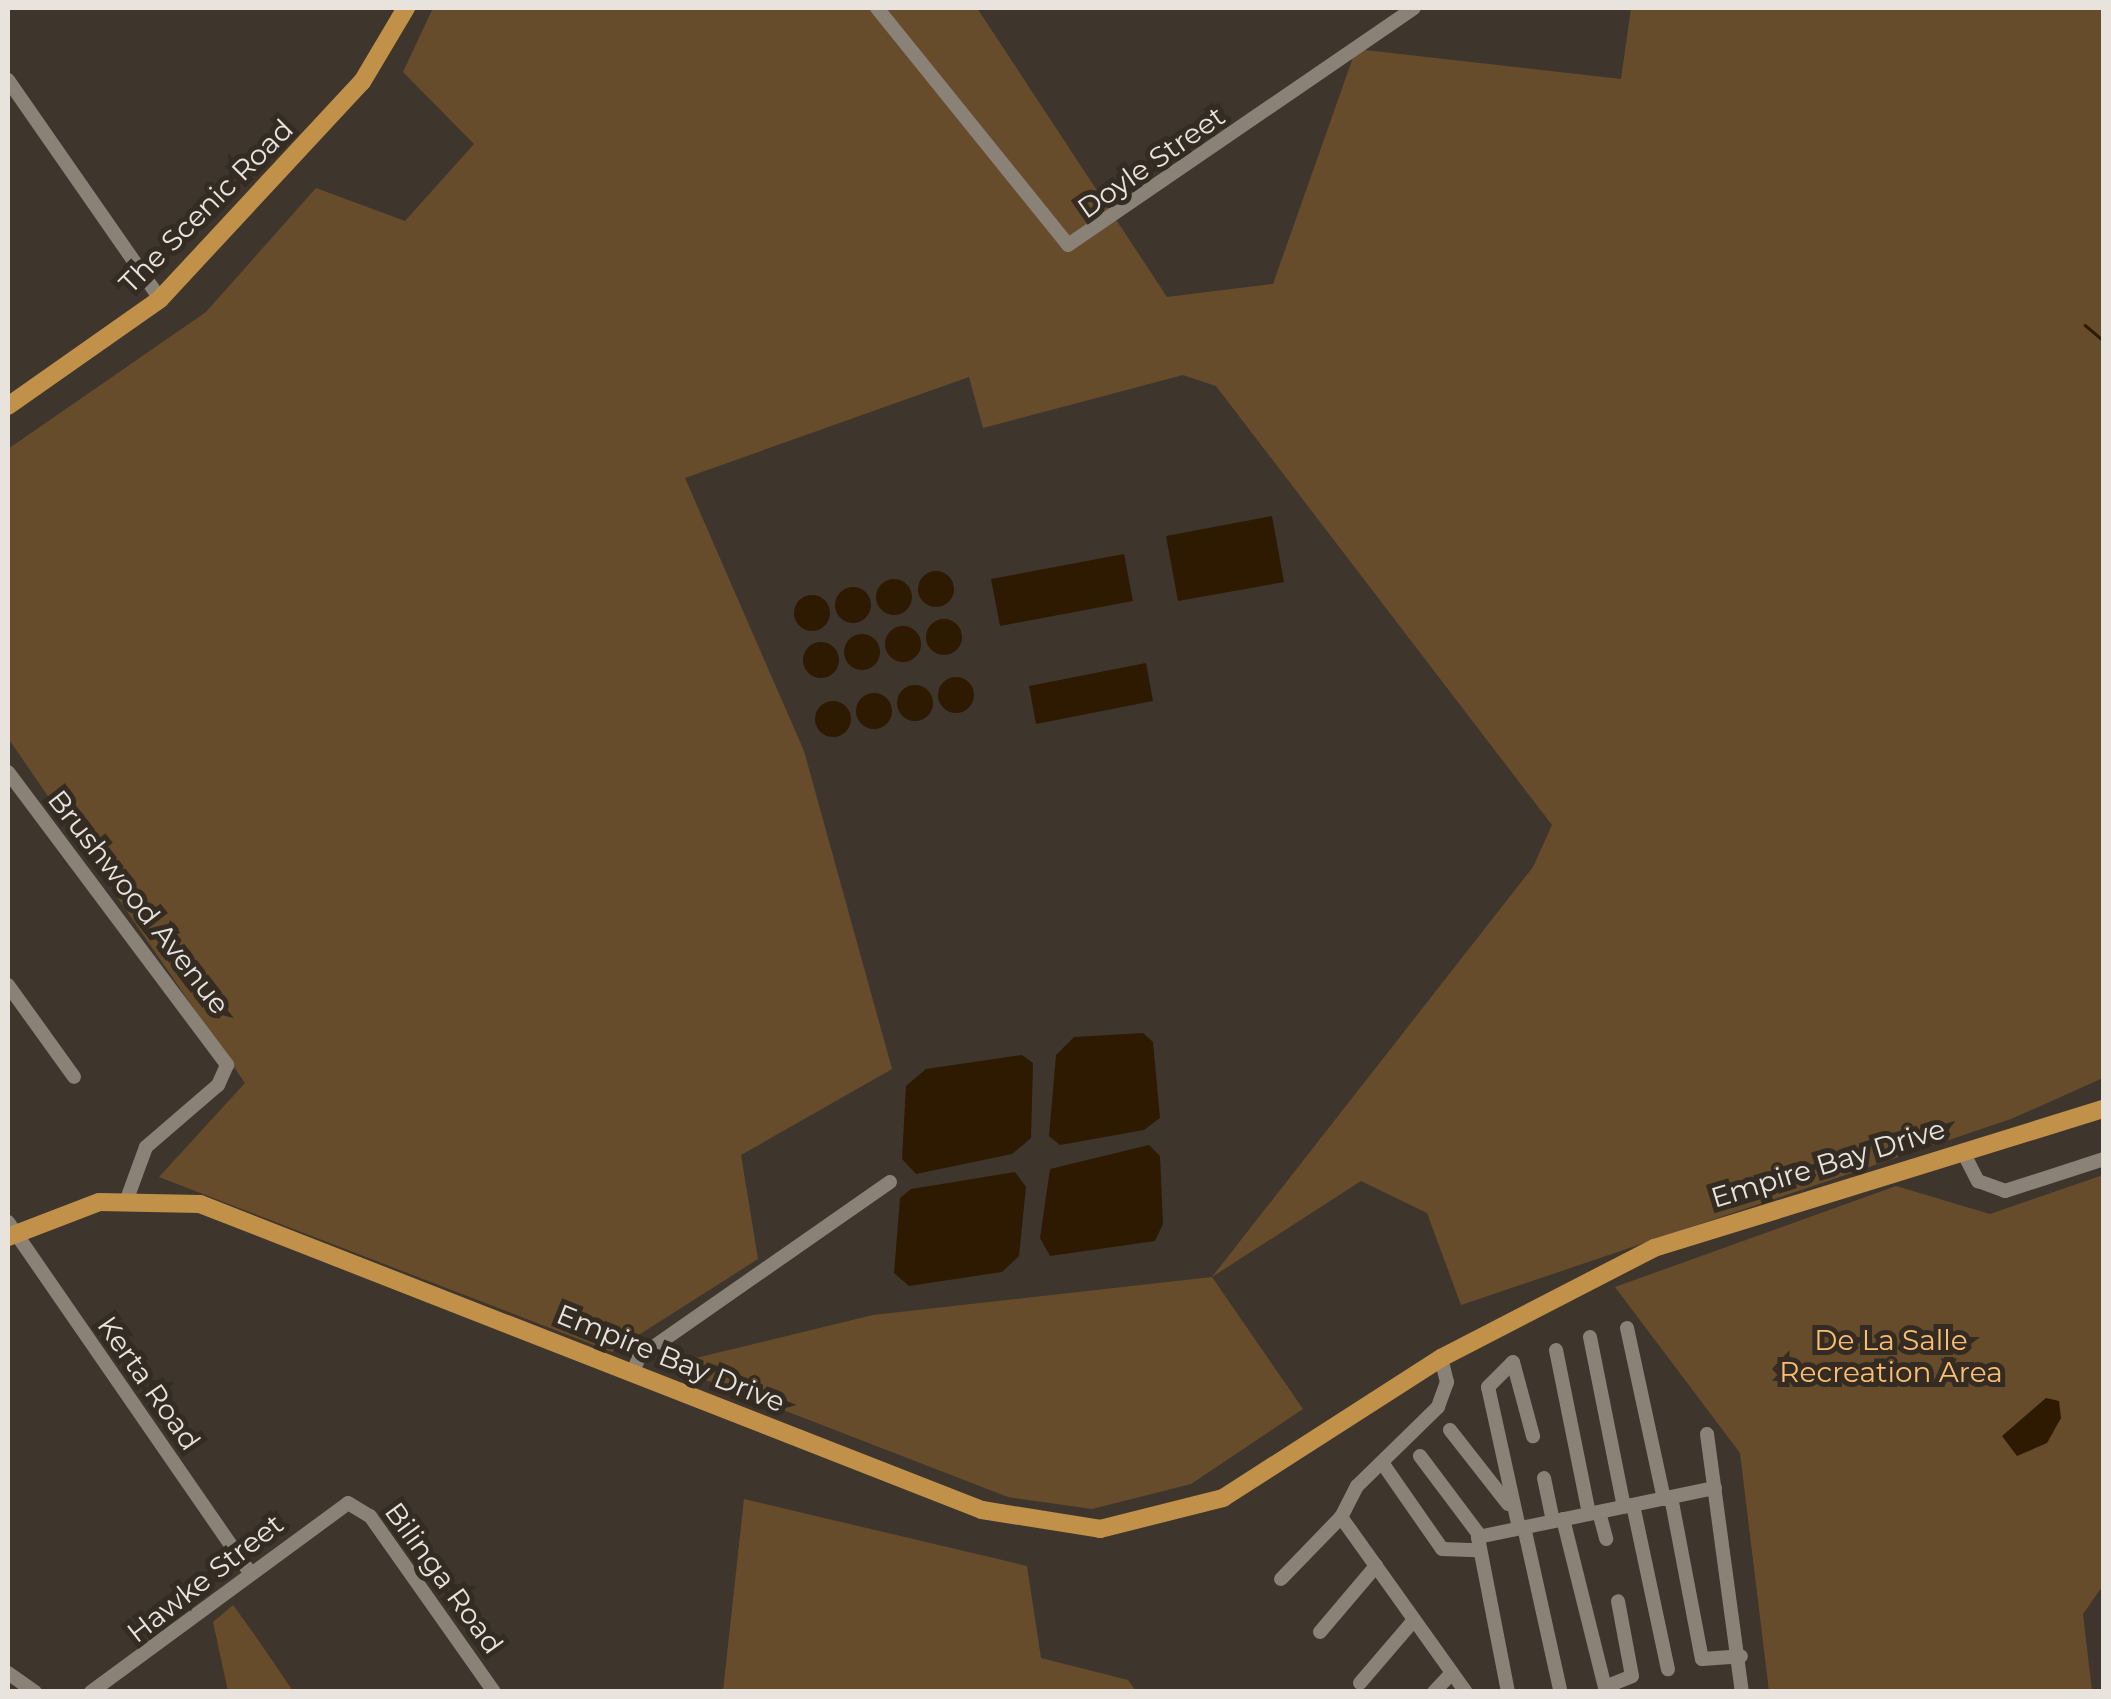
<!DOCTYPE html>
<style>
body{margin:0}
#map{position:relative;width:2111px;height:1699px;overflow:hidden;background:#3e362d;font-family:Montserrat,sans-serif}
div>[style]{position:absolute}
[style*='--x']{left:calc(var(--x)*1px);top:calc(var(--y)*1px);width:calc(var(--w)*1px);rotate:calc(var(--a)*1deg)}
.green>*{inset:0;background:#674c2b}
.water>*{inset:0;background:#2e1a00}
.round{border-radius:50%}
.stream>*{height:2.5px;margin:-1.25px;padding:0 1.25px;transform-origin:1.25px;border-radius:1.25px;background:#2e1a00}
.minor>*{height:14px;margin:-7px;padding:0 7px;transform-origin:7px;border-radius:7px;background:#8a8177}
.major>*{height:18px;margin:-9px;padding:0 9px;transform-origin:9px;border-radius:9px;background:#c29149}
span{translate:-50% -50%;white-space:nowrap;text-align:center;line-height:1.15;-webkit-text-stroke:10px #342c23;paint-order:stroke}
.street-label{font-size:28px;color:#e8e3dd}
.park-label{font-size:28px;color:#fcbe72}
.frame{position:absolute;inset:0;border:10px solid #e8e3dd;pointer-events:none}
</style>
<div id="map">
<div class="green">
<div style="clip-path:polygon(433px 8px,977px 8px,1167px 297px,1273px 284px,1356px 49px,1621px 79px,1631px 8px,2103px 8px,2103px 1078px,2011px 1119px,1461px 1305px,1427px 1213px,1361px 1181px,1212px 1277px,1303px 1409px,1191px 1484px,1092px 1509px,1008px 1497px,667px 1365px,873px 1315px,1212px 1277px,1533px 867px,1552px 825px,1216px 386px,1183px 375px,983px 428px,969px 377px,685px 478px,804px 751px,892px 1069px,741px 1155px,758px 1259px,612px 1352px,159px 1177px,245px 1083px,8px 738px,8px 449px,206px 312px,316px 188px,405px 221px,474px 144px,403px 72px)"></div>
<div style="clip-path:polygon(2103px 1175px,2104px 1584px,2083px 1614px,2092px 1691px,1769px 1691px,1740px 1453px,1615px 1287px,1896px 1186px,1990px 1214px)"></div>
<div style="clip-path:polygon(744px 1499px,1027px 1566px,1041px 1658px,1128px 1680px,1136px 1691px,723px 1691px)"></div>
<div style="clip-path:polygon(233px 1605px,254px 1634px,293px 1691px,228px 1691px,213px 1622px)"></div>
</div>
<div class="water">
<div style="clip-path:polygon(1272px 516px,1284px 582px,1178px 601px,1166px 536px)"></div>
<div style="clip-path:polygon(1124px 554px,1133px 601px,1000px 626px,991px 579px)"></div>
<div class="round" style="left:918px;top:571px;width:36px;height:36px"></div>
<div class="round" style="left:876px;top:579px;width:36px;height:36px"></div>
<div class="round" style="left:835px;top:587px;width:36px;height:36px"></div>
<div class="round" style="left:794px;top:595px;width:36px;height:36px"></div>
<div class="round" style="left:926px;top:619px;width:36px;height:36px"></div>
<div class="round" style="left:885px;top:626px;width:36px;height:36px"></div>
<div class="round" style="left:844px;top:634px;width:36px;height:36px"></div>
<div class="round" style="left:803px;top:642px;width:36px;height:36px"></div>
<div style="clip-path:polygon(1146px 663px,1153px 701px,1036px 724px,1029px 686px)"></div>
<div class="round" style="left:938px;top:677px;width:36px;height:36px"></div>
<div class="round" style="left:897px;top:685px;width:36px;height:36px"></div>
<div class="round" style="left:856px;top:693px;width:36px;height:36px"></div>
<div class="round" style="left:815px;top:701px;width:36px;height:36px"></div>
<div style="clip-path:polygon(1143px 1033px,1153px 1042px,1160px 1118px,1144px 1130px,1060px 1145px,1049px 1136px,1056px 1055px,1074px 1037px)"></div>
<div style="clip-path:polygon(1022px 1055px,1033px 1063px,1031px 1138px,1012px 1154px,916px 1174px,902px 1159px,906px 1086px,926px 1069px)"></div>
<div style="clip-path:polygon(1149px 1145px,1160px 1156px,1163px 1224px,1155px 1241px,1050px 1256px,1040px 1238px,1050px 1169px)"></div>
<div style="clip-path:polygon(1015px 1172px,1026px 1187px,1019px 1256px,1002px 1272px,909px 1286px,894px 1273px,900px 1198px,911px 1189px)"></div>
<div style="clip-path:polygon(2046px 1398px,2059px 1401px,2061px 1418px,2047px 1443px,2017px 1456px,2002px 1436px)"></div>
</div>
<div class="stream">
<div style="--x:2085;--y:325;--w:25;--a:40"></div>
</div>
<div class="minor">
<div style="--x:877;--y:8;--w:304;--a:51.1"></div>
<div style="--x:1068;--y:245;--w:419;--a:-34.4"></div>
<div style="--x:8;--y:80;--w:267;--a:55.2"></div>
<div style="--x:8;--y:772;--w:366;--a:53.2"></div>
<div style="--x:227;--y:1065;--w:22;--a:114"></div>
<div style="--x:218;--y:1085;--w:95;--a:139.3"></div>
<div style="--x:146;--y:1147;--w:55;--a:110.1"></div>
<div style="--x:8;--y:985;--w:113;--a:54.3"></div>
<div style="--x:1963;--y:1152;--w:33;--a:63"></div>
<div style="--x:1978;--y:1181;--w:29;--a:20"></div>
<div style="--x:2005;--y:1191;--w:104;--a:-17.9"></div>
<div style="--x:8;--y:1222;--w:425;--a:55.4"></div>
<div style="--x:1627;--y:1328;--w:175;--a:77.8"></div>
<div style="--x:1590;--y:1337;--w:173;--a:78.7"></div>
<div style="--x:1556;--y:1350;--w:167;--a:78.6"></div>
<div style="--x:1441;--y:1358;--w:25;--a:76"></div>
<div style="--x:1447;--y:1382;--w:27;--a:110"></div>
<div style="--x:1438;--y:1407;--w:113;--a:135.7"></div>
<div style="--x:1357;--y:1486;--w:35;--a:117"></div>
<div style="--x:1341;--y:1517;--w:215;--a:54.5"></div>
<div style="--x:633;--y:1372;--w:16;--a:-68"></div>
<div style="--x:639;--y:1357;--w:306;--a:-34.9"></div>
<div style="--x:1450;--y:1430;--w:94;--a:51.9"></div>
<div style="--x:1707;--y:1434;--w:260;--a:82.3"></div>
<div style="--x:1420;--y:1456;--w:100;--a:53.1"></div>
<div style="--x:1383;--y:1464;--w:103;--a:55.2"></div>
<div style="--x:1442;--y:1549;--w:35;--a:2"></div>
<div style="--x:1544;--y:1478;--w:44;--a:78.2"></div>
<div style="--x:1671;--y:1497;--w:165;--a:79.2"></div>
<div style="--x:1702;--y:1659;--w:39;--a:-4"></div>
<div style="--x:1633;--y:1505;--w:168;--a:78"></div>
<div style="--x:1599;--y:1512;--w:28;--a:75"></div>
<div style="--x:1563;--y:1519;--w:173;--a:76"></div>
<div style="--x:1605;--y:1687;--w:29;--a:-22"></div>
<div style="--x:1632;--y:1676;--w:76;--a:-100.6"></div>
<div style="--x:1524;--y:1527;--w:166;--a:77.5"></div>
<div style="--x:1519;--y:1528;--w:144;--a:-102.4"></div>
<div style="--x:1488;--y:1387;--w:35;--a:-45"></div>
<div style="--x:1513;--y:1362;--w:77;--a:74.9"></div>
<div style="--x:1281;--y:1579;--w:86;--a:-45.9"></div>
<div style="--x:1320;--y:1632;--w:87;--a:-49.7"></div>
<div style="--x:8;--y:1673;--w:33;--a:35"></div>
<div style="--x:1360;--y:1683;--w:83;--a:-49.4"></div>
<div style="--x:91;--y:1692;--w:319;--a:-36.3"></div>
<div style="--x:348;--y:1503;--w:26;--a:31"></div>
<div style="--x:370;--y:1516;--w:215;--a:54.8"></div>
<div style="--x:1434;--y:1692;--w:26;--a:-47"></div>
<div style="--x:1508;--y:1692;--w:158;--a:-101"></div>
<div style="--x:1478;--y:1537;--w:242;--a:-11.7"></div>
</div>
<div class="major">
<div style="--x:8;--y:406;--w:186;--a:-35.1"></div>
<div style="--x:160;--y:299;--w:296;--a:-47.1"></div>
<div style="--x:362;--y:82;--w:86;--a:-59.3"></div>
<div style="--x:8;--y:1237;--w:97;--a:-21"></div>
<div style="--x:99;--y:1202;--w:101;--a:1.1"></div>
<div style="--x:200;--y:1204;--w:840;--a:21.37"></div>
<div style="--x:982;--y:1510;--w:120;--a:9.1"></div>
<div style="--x:1100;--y:1529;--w:127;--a:-14.1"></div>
<div style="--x:1223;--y:1498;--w:259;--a:-32.7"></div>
<div style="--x:1441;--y:1358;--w:240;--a:-27.3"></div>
<div style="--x:1654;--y:1248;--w:471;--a:-17.2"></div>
</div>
<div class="street-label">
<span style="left:1151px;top:162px;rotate:-35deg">Doyle Street</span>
<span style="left:206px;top:206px;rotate:-45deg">The Scenic Road</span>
<span style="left:139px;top:902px;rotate:52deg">Brushwood Avenue</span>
<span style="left:1828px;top:1163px;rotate:-17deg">Empire Bay Drive</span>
<span style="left:671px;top:1358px;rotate:22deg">Empire Bay Drive</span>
<span style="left:149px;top:1383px;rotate:55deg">Kerta Road</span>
<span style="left:205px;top:1578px;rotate:-38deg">Hawke Street</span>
<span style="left:444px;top:1578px;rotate:54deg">Bilinga Road</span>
</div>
<div class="park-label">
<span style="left:1891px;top:1356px">De La Salle<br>Recreation Area</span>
</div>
<div class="frame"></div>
</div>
